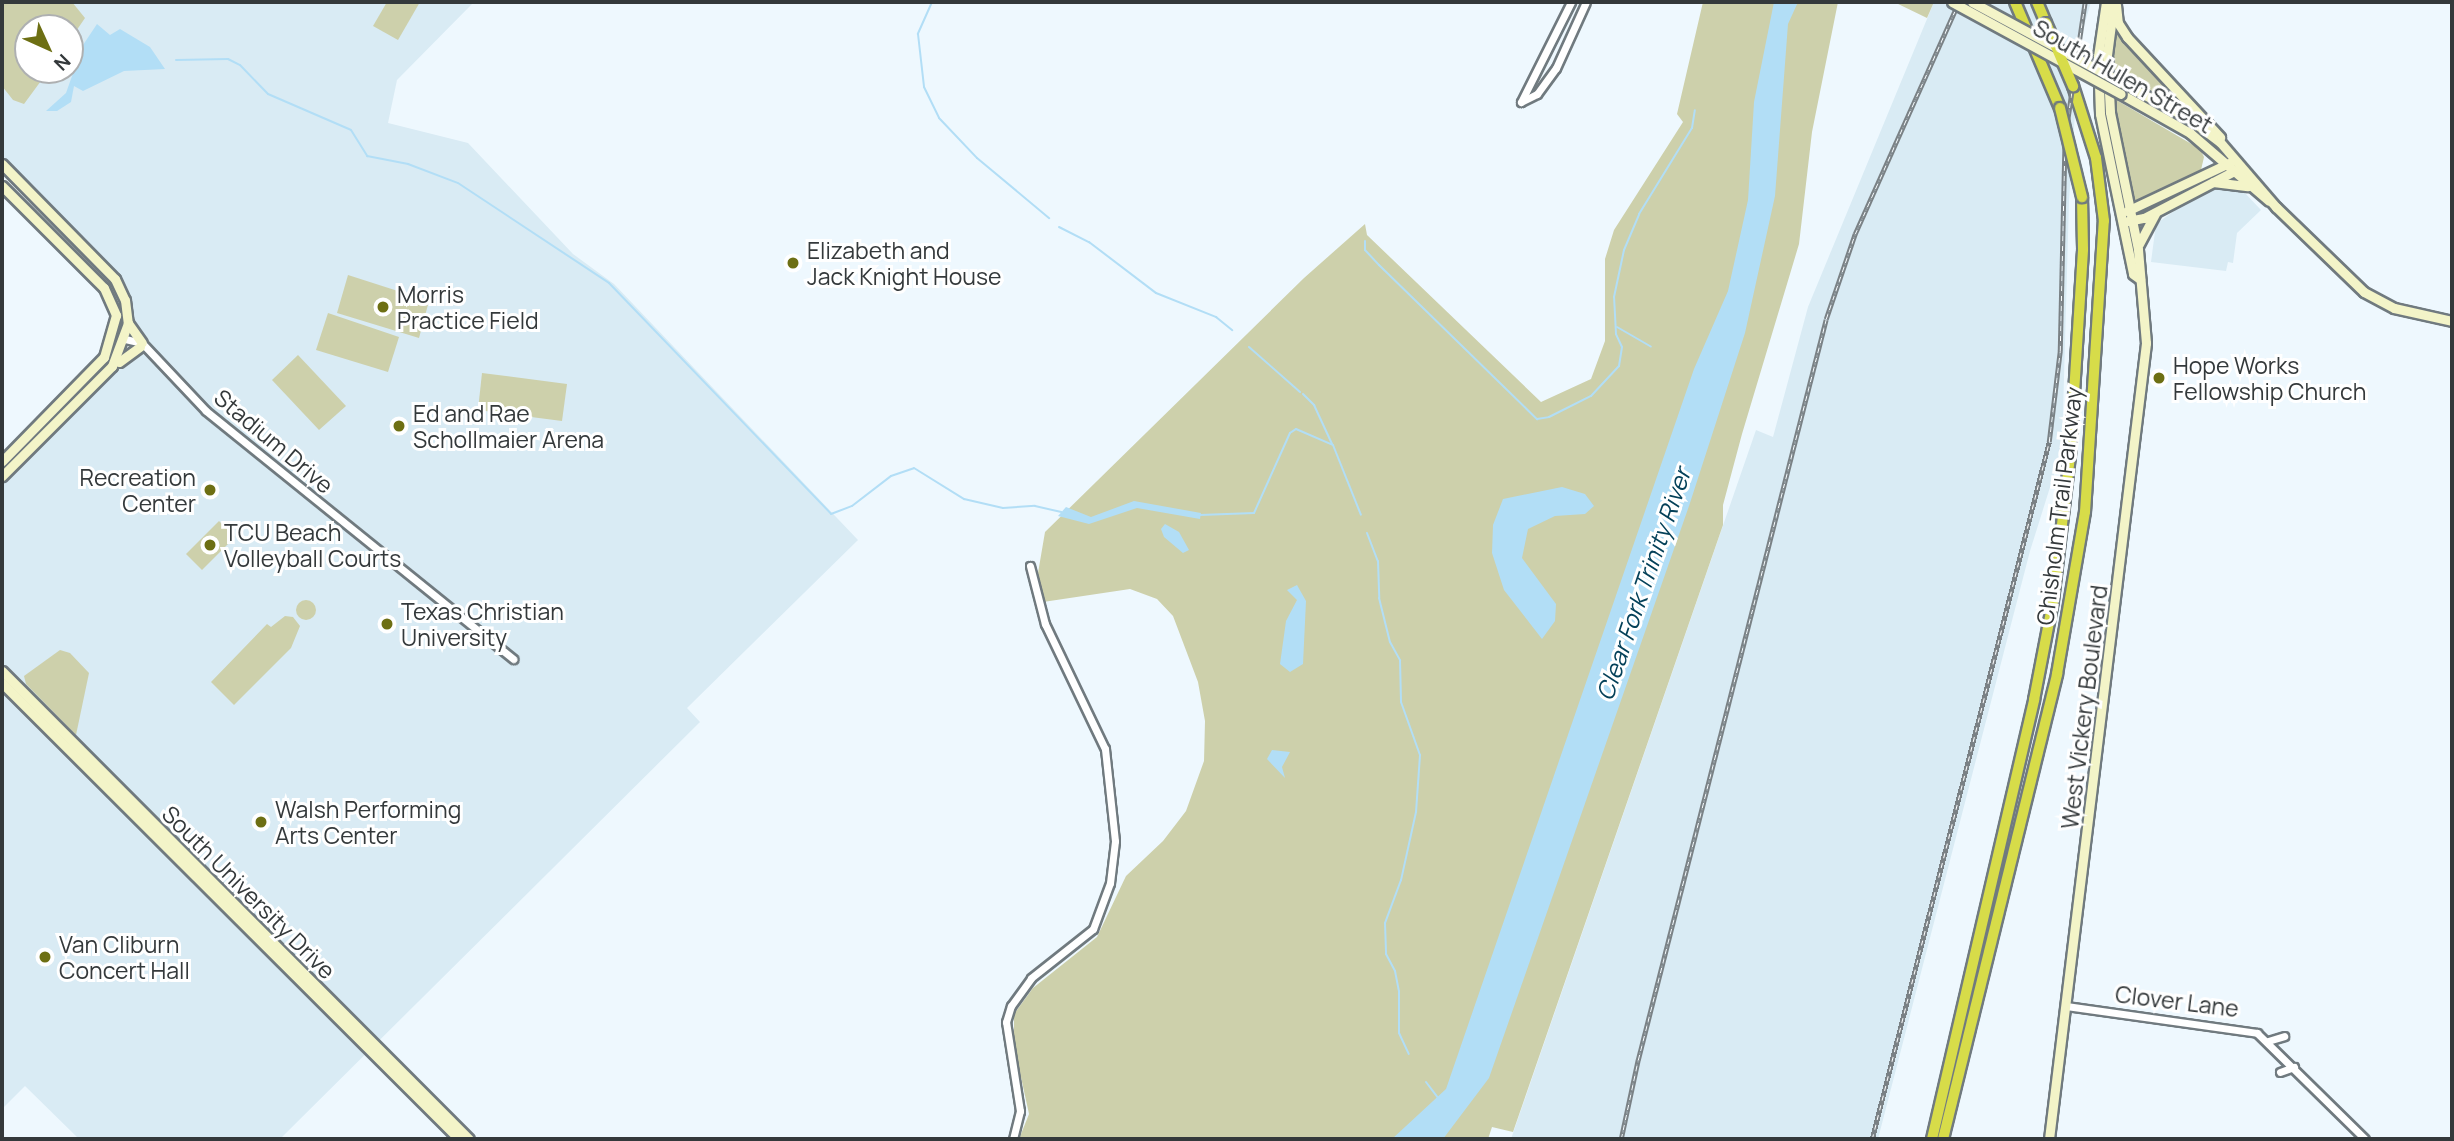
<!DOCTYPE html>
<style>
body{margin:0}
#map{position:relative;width:2454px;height:1141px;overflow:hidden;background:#eef8fe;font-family:Manrope,sans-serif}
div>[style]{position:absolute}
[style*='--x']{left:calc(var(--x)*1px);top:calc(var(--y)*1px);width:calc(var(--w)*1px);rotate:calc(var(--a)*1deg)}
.built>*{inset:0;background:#d9ebf4}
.green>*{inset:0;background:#cdd0ab}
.round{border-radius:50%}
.water>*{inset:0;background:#b2def6}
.stream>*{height:2px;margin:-1px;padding:0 1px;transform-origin:1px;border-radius:1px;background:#b2def6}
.roads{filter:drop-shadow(2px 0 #707a7f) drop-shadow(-2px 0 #707a7f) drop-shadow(0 2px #707a7f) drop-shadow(0 -2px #707a7f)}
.tertiary>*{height:7px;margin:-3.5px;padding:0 3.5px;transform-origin:3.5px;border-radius:3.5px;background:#fff}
.secondary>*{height:9px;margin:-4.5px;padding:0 4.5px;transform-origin:4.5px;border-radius:4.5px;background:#f3f4c8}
.motorway>*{height:10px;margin:-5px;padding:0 5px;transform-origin:5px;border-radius:5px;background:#d7dc49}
.rail>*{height:4.5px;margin-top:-2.25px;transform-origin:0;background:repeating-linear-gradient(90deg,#fff 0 5px,#7a8185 0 10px);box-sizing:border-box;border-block:2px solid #7a8185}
.bridges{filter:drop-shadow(2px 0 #707a7f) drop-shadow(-2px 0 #707a7f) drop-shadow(0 2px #707a7f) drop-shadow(0 -2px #707a7f)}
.secondary-bridge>*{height:9px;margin:-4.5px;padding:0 4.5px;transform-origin:4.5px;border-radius:4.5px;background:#f3f4c8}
.motorway-bridge>*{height:10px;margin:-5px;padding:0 5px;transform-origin:5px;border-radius:5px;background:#d7dc49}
.dots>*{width:19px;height:19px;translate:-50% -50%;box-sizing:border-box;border:4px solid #fff;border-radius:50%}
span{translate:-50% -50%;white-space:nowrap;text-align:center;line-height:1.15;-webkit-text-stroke:6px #fff;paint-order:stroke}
.street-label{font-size:23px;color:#34393b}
.poi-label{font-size:23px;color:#34393b}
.left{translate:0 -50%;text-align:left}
.right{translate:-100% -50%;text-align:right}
.water-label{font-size:24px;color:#044159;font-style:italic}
.frame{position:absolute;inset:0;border:4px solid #34393b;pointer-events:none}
.north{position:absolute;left:14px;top:14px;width:70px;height:70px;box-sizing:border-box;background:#fff;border:2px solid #aeb0b1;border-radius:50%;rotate:135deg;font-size:19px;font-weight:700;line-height:28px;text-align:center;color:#34393b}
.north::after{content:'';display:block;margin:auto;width:24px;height:32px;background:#6d6f13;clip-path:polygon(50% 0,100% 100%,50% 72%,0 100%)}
</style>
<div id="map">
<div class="built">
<div style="clip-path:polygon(evenodd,2px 2px,474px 2px,397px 80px,388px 123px,468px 143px,573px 254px,614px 284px,858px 540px,687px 708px,700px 722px,280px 1139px,79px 1139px,25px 1086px,2px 1109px,2px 484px,147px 341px,136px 330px,124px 284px,2px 160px,2px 2px,28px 28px,70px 28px,70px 70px,28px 70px,28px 28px)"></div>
<div style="clip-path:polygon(1934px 2px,2091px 2px,2080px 40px,2069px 201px,2062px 449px,2030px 551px,1878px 1139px,1511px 1139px,1756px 430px,1773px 437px,1808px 307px)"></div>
<div style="clip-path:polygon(2222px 186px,2244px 192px,2261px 210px,2237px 233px,2233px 263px,2228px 262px,2226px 271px,2151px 262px,2156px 224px,2188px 201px)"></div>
</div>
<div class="green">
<div style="clip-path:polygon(2px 2px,72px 2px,85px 18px,70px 40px,70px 28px,28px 28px,28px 70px,49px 70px,24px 104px,13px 100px,2px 86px)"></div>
<div style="clip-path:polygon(387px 2px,420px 2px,398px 40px,373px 26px)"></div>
<div style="clip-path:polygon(1703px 2px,1838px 2px,1812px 132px,1799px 244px,1742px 434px,1723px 505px,1723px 525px,1513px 1132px,1492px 1127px,1488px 1139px,1019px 1139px,1029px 1114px,1014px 1045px,1014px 1014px,1033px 988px,1097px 937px,1126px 876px,1163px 841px,1186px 811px,1204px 761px,1205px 721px,1198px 682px,1173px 616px,1157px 599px,1130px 589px,1043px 602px,1038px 573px,1045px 532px,1304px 278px,1365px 224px,1367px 235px,1541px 402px,1591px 379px,1605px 341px,1605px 259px,1614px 230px,1683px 122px,1677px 114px)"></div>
<div style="clip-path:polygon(1894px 2px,1934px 2px,1927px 18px)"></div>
<div style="clip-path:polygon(2113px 19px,2125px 41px,2203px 124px,2128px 81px,2130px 75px,2120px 70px,2111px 71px)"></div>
<div style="clip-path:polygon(2113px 98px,2200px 149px,2204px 157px,2201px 170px,2134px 202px)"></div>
<div style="clip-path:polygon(348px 275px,429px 301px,419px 338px,337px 313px)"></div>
<div style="clip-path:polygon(328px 313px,399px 337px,388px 372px,316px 350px)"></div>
<div style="clip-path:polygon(298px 355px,346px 406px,319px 430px,272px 380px)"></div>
<div style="clip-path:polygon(482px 373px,567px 384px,562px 421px,478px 410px)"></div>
<div style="clip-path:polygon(219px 521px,235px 537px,202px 570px,186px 554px)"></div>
<div class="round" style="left:296px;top:600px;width:20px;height:20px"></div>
<div style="clip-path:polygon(285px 616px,293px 617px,300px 626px,291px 648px,234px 705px,211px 682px,267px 624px,271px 627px)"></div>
<div style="clip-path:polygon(60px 650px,70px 653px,89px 673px,76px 735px,26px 684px,24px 676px)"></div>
</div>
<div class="water">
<div style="clip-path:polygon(1774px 2px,1798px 2px,1788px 24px,1775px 196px,1745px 333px,1689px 506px,1489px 1078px,1443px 1139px,1392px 1139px,1446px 1089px,1694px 369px,1728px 291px,1748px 200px,1754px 102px)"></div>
<div style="clip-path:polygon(97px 24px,110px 35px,120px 29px,150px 47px,165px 69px,124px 71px,83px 91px,74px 86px,71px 102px,57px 111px,46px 111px,66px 93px,83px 45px)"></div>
<div style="clip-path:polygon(1562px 487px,1585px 494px,1594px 506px,1585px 514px,1555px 516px,1528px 529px,1522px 558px,1556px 604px,1555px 621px,1542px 639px,1504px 590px,1492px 553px,1493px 525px,1503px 499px)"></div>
<div style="clip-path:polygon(1134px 501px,1201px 513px,1200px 519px,1137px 508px,1089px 524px,1058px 516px,1066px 507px,1091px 517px)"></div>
<div style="clip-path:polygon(1165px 524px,1179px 532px,1189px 550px,1183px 553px,1164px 537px,1161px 529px)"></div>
<div style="clip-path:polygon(1297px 585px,1306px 601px,1303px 664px,1290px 672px,1280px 664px,1286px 621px,1297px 600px,1287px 590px)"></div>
<div style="clip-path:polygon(1272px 750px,1290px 752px,1282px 767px,1285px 778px,1267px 759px)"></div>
</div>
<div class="stream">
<div style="--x:932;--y:2;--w:35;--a:114"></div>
<div style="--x:918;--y:34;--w:53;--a:83.5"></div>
<div style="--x:924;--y:87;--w:34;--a:64"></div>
<div style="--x:939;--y:118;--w:55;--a:46.5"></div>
<div style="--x:977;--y:158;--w:94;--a:39.8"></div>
<div style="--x:176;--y:60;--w:52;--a:-1.1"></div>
<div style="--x:228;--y:59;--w:13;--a:27"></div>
<div style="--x:240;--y:65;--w:40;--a:46"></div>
<div style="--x:268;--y:94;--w:90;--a:23.4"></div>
<div style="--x:351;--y:130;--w:31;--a:58"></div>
<div style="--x:367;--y:156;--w:42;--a:11"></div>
<div style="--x:408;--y:164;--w:53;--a:20.8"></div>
<div style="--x:458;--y:183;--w:181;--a:33.5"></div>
<div style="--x:609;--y:283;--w:320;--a:46.1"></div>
<div style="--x:831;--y:514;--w:22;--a:-21"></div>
<div style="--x:852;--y:506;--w:49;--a:-37.6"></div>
<div style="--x:891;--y:476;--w:24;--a:-19"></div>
<div style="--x:914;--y:468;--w:59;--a:31.8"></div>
<div style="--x:964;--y:499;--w:40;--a:13"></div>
<div style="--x:1003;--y:508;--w:32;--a:-4"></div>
<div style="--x:1035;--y:506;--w:27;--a:13"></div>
<div style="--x:1059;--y:227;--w:34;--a:27"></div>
<div style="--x:1089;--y:242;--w:84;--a:37.3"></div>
<div style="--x:1156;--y:293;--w:65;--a:21.8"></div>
<div style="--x:1216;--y:317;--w:21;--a:39"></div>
<div style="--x:1365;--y:241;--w:9;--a:90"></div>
<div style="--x:1365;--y:250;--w:21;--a:47"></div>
<div style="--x:1379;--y:265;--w:221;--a:44.3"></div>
<div style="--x:1537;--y:419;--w:12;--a:-9"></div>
<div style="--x:1549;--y:417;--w:47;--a:-26.6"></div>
<div style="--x:1591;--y:396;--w:41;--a:-47"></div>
<div style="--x:1619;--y:366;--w:19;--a:-81"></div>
<div style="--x:1622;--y:347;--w:14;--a:-115"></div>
<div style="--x:1616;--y:334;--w:37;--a:-93"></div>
<div style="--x:1614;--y:297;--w:48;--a:-78"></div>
<div style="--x:1624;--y:250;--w:39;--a:-67"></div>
<div style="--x:1639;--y:214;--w:101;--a:-58.4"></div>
<div style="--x:1692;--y:128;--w:18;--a:-81"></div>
<div style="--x:1617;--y:327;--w:39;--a:30"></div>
<div style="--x:1249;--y:347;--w:68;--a:41.4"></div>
<div style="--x:1303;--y:394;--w:16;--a:45"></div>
<div style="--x:1314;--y:405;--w:43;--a:65.2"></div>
<div style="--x:1200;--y:515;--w:54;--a:-2.1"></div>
<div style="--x:1254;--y:513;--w:88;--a:-65.8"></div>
<div style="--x:1290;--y:433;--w:7;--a:-34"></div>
<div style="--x:1296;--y:429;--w:40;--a:23.4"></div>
<div style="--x:1333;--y:445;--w:75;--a:68.2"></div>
<div style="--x:1367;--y:533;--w:30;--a:69"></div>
<div style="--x:1378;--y:561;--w:37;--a:88"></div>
<div style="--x:1379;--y:598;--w:45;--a:76"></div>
<div style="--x:1390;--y:642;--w:21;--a:61"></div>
<div style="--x:1400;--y:660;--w:42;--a:88.6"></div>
<div style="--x:1401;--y:702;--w:56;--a:70.3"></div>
<div style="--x:1420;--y:755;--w:57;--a:94"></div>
<div style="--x:1416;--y:812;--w:70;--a:102.4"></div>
<div style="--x:1401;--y:880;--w:46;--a:110.4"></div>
<div style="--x:1385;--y:923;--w:31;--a:88"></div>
<div style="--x:1386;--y:954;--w:19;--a:62"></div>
<div style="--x:1395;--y:971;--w:20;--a:79"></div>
<div style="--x:1399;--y:991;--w:42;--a:90"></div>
<div style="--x:1399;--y:1033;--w:23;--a:65"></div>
<div style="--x:1426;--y:1082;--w:20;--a:53"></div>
</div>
<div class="roads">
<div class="tertiary">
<div style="--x:1521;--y:102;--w:18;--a:-27"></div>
<div style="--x:1537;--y:94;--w:32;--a:-54"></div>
<div style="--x:1556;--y:68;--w:72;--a:-65.6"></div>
<div style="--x:1521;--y:102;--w:112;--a:-63.4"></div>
<div style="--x:125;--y:339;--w:17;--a:13"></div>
<div style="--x:142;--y:343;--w:93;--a:46.7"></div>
<div style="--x:206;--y:411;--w:395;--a:38.9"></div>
<div style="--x:2066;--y:1006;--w:193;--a:8"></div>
<div style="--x:2257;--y:1033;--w:151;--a:44.5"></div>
<div style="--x:2268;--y:1041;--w:17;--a:-17"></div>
<div style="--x:2280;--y:1072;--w:15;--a:-20"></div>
<div style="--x:1013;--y:1139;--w:29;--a:-76"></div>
<div style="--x:1020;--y:1111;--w:90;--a:-98.9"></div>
<div style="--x:1006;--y:1022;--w:17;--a:-73"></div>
<div style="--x:1011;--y:1006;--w:34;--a:-54"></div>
<div style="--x:1031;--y:978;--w:79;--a:-38.3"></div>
<div style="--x:1093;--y:929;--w:49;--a:-69.7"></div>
<div style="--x:1110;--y:883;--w:42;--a:-83.2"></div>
<div style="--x:1115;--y:841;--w:93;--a:-96.2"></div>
<div style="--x:1105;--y:749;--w:139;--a:-115.6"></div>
<div style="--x:1045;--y:624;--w:60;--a:-104.5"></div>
</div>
<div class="secondary">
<div style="--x:2106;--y:2;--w:55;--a:98.4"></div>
<div style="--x:2098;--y:56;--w:58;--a:88"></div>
<div style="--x:2100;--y:114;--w:163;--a:78.3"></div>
<div style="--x:2133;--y:274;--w:9;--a:36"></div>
<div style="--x:2116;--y:5;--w:18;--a:84"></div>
<div style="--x:2118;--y:23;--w:17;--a:57"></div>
<div style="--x:2127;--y:37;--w:137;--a:47.1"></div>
<div style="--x:2126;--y:85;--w:70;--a:28"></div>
<div style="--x:2188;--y:118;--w:40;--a:37"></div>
<div style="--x:2220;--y:142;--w:86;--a:49.3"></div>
<div style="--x:2276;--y:207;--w:122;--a:44"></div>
<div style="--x:2364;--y:292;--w:34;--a:28"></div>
<div style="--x:2394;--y:308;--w:59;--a:12.6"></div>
<div style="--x:2121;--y:94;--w:79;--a:29.5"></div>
<div style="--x:2190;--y:133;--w:104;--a:40.7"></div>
<div style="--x:2;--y:164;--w:161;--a:45.5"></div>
<div style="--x:115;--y:279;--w:23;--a:65"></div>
<div style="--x:125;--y:300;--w:23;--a:83"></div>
<div style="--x:128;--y:323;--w:46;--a:110.4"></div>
<div style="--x:112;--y:366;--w:156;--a:135"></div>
<div style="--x:2213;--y:182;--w:35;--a:7"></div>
<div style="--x:2;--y:186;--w:144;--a:45"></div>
<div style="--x:104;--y:288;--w:30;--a:66"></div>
<div style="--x:116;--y:315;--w:44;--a:105.9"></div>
<div style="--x:104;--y:357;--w:146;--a:134.4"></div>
<div style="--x:2127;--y:211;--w:115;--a:-25.2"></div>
<div style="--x:2128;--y:221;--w:16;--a:-11"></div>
<div style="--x:2144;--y:218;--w:106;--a:-27.5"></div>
<div style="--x:2139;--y:244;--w:34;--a:-62"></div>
<div style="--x:128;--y:323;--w:24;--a:55"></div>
<div style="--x:119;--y:362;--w:26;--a:-36"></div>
<div style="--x:2;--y:671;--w:661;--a:45.06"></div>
<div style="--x:2;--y:683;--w:646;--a:44.94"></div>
<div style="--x:2049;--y:1139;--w:802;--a:-83.05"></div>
<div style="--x:2146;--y:343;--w:94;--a:-94.9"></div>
<div style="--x:2138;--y:249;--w:140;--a:-101.6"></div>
<div style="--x:2110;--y:112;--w:57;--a:-93"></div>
<div style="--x:2107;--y:55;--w:53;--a:-82.5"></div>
</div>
<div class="motorway">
<div style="--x:2015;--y:2;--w:115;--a:67"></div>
<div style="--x:2037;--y:2;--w:23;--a:67"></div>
<div style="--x:1932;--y:1139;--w:451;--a:-76.9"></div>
<div style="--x:2034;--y:700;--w:101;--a:-79.1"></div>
<div style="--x:2053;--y:601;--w:145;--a:-83.3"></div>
<div style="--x:2070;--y:457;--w:208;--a:-86.4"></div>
<div style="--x:2083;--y:249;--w:52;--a:-91.1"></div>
<div style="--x:1943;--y:1139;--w:479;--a:-76.2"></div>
<div style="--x:2057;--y:674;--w:164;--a:-80.2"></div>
<div style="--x:2085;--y:512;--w:292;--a:-86.3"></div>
<div style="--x:2104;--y:221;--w:64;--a:-97.2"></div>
<div style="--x:2096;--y:158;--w:76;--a:-107.7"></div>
</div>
</div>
<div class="rail">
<div style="--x:1621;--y:1139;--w:81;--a:-77.9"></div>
<div style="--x:1638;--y:1060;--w:764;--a:-75.76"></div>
<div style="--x:1826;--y:319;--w:90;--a:-71.2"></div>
<div style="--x:1855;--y:234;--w:254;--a:-65.9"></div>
<div style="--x:1872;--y:1139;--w:719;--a:-75.75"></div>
<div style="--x:2049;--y:442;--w:92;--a:-83.1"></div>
<div style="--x:2060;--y:351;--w:214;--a:-88.7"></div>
<div style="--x:2065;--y:137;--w:136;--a:-81.6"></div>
</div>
<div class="bridges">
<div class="secondary-bridge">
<div style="--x:1952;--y:2;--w:192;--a:28.6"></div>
<div style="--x:1972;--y:2;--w:175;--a:28.3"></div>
</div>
<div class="motorway-bridge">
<div style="--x:2046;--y:23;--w:69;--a:66.8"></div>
<div style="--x:2060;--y:108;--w:92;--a:76.1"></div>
</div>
</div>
<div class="dots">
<div style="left:793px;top:263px;background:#6d6f13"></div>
<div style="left:383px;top:307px;background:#6d6f13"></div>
<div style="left:2159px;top:378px;background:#6d6f13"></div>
<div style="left:399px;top:426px;background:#6d6f13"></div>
<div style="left:210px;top:490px;background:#6d6f13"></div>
<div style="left:210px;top:545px;background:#6d6f13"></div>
<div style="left:387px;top:624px;background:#6d6f13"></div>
<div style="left:261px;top:822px;background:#6d6f13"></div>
<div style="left:45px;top:957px;background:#6d6f13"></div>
</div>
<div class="street-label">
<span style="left:2123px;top:76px;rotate:30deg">South Hulen Street</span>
<span style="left:274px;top:441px;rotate:40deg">Stadium Drive</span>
<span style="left:2059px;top:506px;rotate:-83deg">Chisholm Trail Parkway</span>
<span style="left:2084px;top:707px;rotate:-83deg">West Vickery Boulevard</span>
<span style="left:249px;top:892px;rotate:45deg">South University Drive</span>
<span style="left:2177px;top:1001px;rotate:7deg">Clover Lane</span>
</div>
<div class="poi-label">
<span class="left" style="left:807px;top:263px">Elizabeth and<br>Jack Knight House</span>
<span class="left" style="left:397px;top:307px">Morris<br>Practice Field</span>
<span class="left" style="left:2173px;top:378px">Hope Works<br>Fellowship Church</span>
<span class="left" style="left:413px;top:426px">Ed and Rae<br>Schollmaier Arena</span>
<span class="right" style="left:196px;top:490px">Recreation<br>Center</span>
<span class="left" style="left:224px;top:545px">TCU Beach<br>Volleyball Courts</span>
<span class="left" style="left:401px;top:624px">Texas Christian<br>University</span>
<span class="left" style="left:275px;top:822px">Walsh Performing<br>Arts Center</span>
<span class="left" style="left:59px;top:957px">Van Cliburn<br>Concert Hall</span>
</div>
<div class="water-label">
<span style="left:1643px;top:584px;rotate:-71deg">Clear Fork Trinity River</span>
</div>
<div class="frame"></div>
<div class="north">N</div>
</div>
